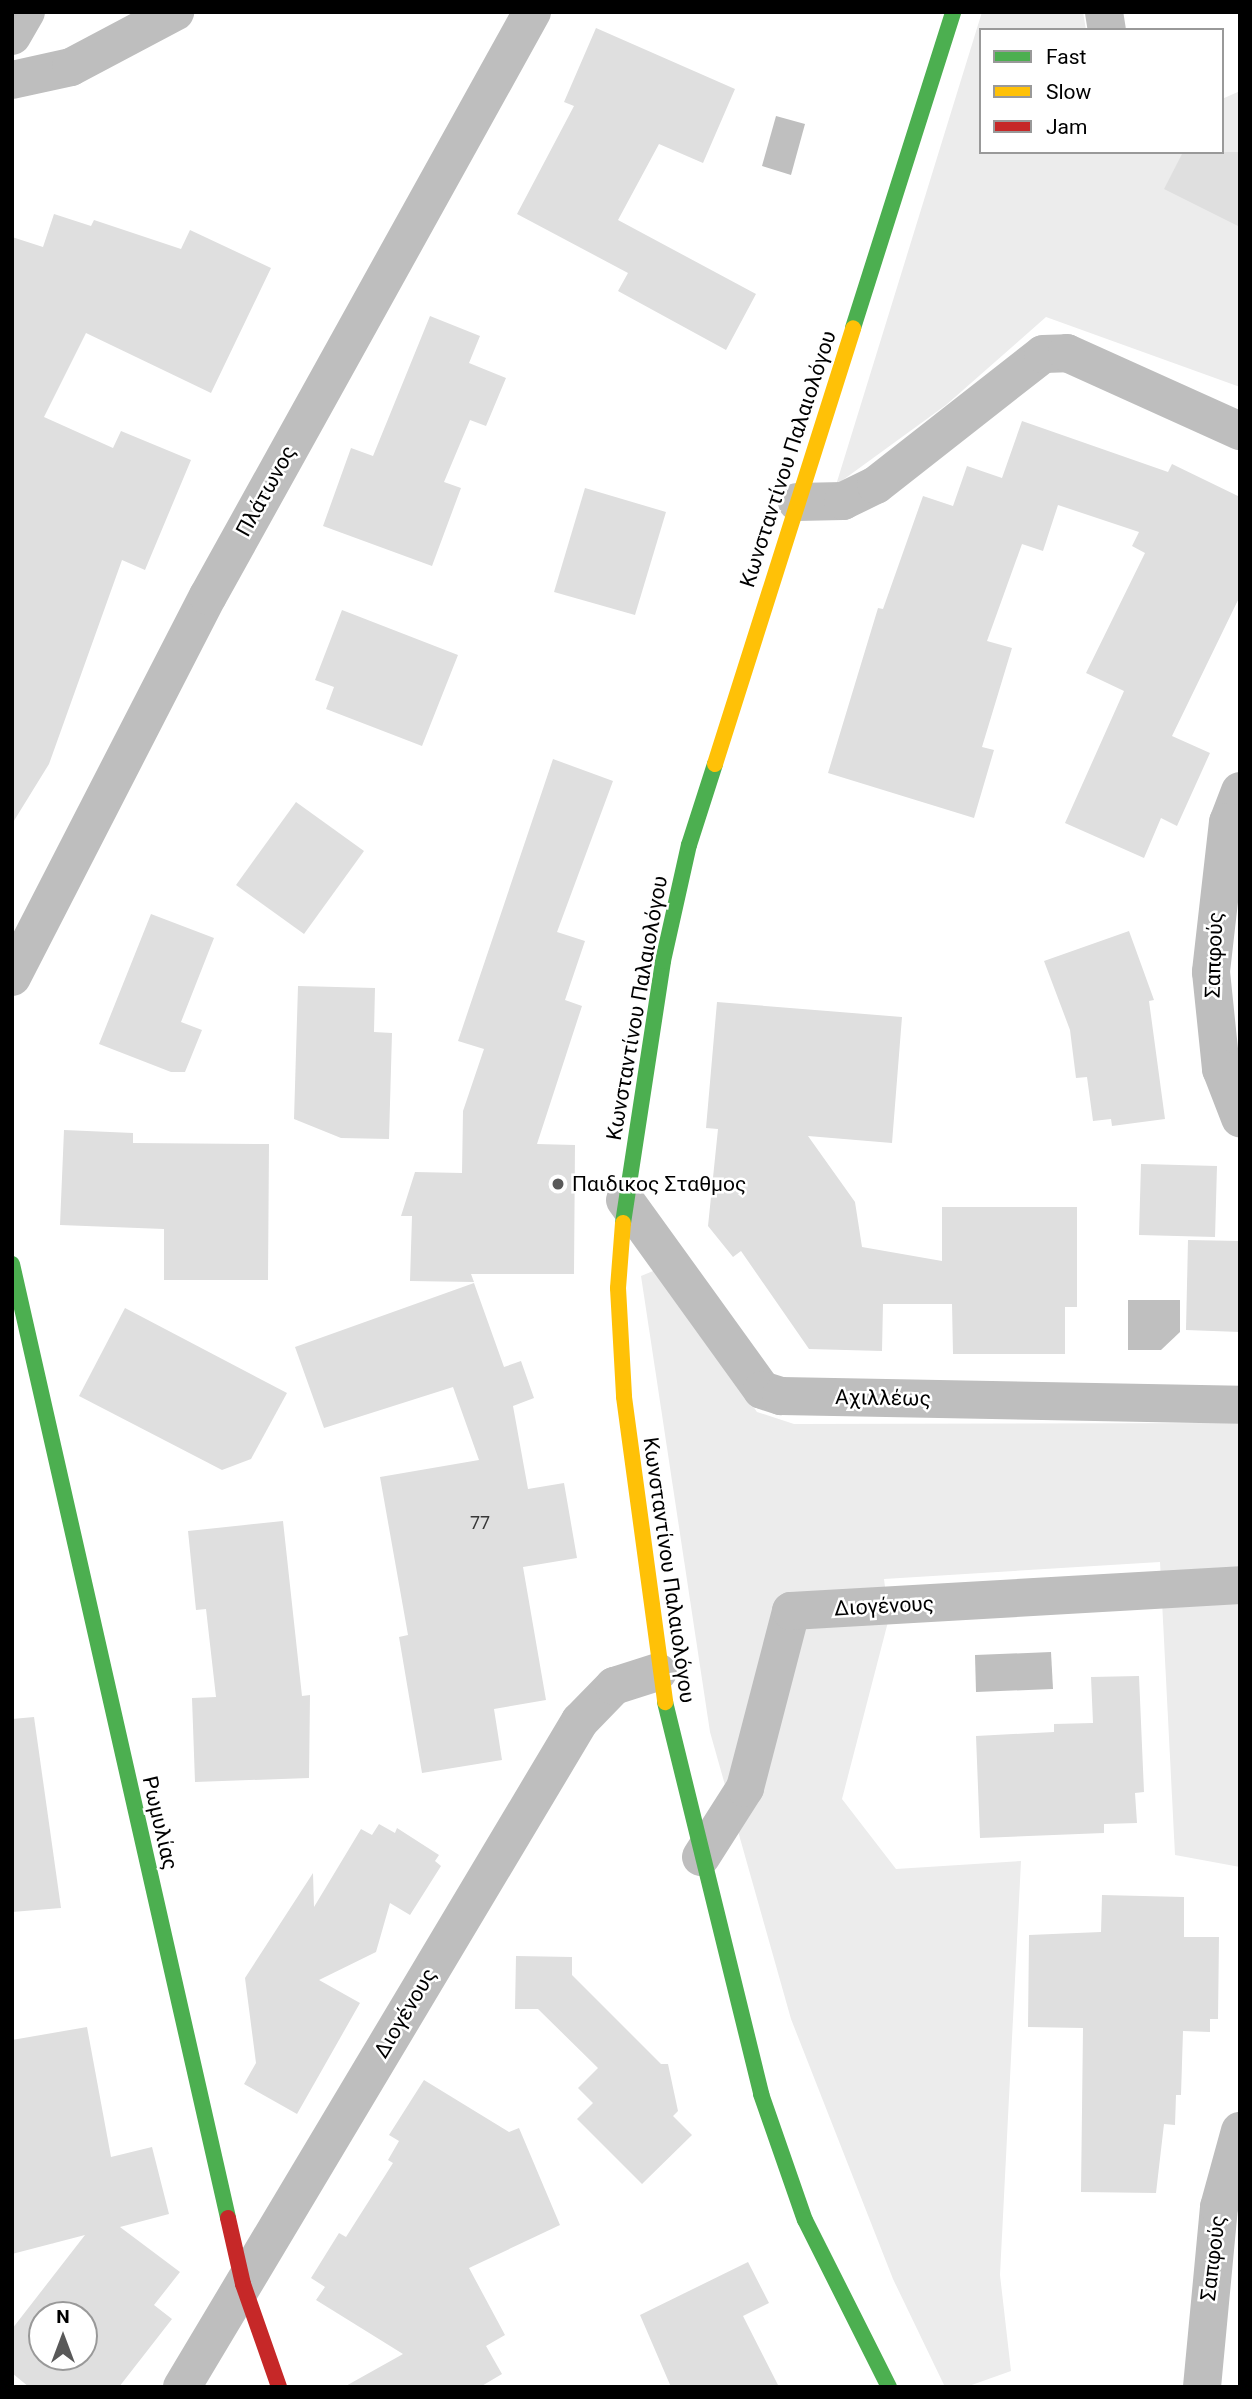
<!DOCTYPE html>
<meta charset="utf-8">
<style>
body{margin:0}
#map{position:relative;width:1252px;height:2399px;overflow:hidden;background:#fff;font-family:Roboto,sans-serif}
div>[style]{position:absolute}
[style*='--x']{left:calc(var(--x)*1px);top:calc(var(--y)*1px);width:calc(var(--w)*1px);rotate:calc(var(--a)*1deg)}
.green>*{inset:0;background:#ececec}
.water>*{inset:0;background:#bfbfbf}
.building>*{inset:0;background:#dfdfdf}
.street>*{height:38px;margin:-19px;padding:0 19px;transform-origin:19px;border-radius:19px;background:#bebebe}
.fast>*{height:16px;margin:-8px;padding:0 8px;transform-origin:8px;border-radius:8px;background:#4caf50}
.slow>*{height:16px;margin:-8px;padding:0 8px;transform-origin:8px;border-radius:8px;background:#ffc107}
.jam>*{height:16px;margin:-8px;padding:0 8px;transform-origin:8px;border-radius:8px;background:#c62828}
.dots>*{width:19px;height:19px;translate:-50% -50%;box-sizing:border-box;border:4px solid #fff;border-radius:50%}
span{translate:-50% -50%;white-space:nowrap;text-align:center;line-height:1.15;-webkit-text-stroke:5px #fff;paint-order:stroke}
.number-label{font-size:18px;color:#383838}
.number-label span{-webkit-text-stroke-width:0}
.street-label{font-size:21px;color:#000}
.poi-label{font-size:21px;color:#000}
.left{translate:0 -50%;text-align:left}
.frame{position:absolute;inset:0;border:14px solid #000;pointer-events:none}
.legend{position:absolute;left:979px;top:28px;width:245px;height:126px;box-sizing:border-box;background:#fff;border:2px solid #999;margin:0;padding:9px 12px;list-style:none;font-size:21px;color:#000}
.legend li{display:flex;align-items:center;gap:14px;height:35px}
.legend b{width:35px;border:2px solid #999}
.north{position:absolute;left:28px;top:2301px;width:70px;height:70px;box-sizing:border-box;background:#fff;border:2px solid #999;border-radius:50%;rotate:0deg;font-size:19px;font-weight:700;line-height:28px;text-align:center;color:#000}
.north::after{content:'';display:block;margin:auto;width:24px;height:32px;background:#595959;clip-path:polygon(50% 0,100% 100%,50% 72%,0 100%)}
</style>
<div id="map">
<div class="green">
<div style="clip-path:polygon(982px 12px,1083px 12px,1086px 30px,981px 30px,981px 152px,1222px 152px,1222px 99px,1240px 91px,1240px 387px,1046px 317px,946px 405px,836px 485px)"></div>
<div style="clip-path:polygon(658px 1269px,757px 1412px,794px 1424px,1240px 1423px,1240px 1867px,1175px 1855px,1160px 1562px,884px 1579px,889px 1618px,842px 1799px,896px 1869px,1021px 1861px,1000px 2275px,1011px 2371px,966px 2387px,945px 2387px,893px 2279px,791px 2019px,710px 1732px,641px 1276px)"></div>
</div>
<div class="water">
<div style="clip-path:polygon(776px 116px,805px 124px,791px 175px,762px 166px)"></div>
<div style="clip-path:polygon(1128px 1300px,1180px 1300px,1180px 1332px,1161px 1350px,1128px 1350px)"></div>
<div style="clip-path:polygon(1051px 1652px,1053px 1689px,976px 1692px,975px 1655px)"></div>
</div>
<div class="building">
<div style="clip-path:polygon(596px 28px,735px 89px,703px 163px,659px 144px,618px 220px,756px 294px,726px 350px,618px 291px,628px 273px,517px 214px,574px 106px,564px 102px)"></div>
<div style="clip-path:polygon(1183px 152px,1240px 152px,1240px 227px,1164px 189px)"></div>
<div style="clip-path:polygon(54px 214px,91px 226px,94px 220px,181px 249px,190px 230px,271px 268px,211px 393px,86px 333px,44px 417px,113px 448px,121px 431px,191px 460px,145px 570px,122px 560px,49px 764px,12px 824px,12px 237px,43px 247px)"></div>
<div style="clip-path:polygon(430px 316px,480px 336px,469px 363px,506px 378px,486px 426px,470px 420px,444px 482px,461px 488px,432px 566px,323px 526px,351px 448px,373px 456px)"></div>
<div style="clip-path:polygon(1022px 421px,1168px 472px,1172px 464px,1240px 497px,1240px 596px,1172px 736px,1210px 753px,1177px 826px,1161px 818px,1144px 858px,1065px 823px,1124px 691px,1086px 673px,1145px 553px,1132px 546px,1139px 532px,1058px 505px,1043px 551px,1022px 544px,987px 641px,1012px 648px,982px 747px,994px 750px,974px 818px,828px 773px,878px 608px,883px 609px,923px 496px,953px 506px,967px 466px,1002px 478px)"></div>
<div style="clip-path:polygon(585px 488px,666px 512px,635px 615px,554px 592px)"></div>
<div style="clip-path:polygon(342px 610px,458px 655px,422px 746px,326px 709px,334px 687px,315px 680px)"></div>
<div style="clip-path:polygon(553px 759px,613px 781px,557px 932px,585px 941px,565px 1000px,582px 1006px,537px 1144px,575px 1145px,574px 1274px,471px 1274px,474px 1282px,410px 1281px,412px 1216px,401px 1216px,415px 1172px,462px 1173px,463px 1111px,484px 1049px,458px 1041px)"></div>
<div style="clip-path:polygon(296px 802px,364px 851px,304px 934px,236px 885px)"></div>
<div style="clip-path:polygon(151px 914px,214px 938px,181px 1022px,202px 1030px,185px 1072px,171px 1072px,99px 1044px)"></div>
<div style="clip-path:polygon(1129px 931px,1154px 1000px,1149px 1001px,1165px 1119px,1112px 1126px,1111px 1119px,1093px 1121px,1087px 1077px,1076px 1078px,1070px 1030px,1044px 961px)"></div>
<div style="clip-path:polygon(298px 986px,375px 988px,374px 1032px,392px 1033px,389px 1139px,341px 1138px,294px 1119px)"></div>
<div style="clip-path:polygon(717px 1002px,902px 1017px,892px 1143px,808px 1136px,855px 1202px,862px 1247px,942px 1261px,942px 1207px,1077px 1207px,1077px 1307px,1065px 1307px,1065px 1354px,953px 1354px,952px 1304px,883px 1304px,882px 1351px,809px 1349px,741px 1251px,733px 1257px,708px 1226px,718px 1129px,706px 1128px)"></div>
<div style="clip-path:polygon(64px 1130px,133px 1133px,133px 1143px,269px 1144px,268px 1280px,164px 1280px,164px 1229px,60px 1225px)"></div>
<div style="clip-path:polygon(1141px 1164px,1217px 1166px,1215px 1237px,1139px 1235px)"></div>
<div style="clip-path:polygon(1188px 1240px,1240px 1241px,1240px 1332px,1186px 1330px)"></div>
<div style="clip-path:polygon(474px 1283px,504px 1367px,521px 1361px,534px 1398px,513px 1406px,528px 1489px,564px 1483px,577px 1558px,523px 1567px,546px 1700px,494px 1709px,502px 1760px,422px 1773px,399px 1637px,408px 1635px,380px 1477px,479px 1460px,453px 1387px,324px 1428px,295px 1347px)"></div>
<div style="clip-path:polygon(125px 1308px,287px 1393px,251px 1459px,222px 1470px,79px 1396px)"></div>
<div style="clip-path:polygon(283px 1521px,302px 1696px,310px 1695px,309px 1778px,195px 1782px,192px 1698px,216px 1697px,206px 1609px,196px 1610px,188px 1531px)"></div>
<div style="clip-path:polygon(1139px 1676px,1144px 1792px,1135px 1793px,1137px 1823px,1104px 1824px,1104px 1833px,980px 1838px,976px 1736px,1054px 1732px,1054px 1724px,1093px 1723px,1091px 1677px)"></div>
<div style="clip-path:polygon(34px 1717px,61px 1908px,12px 1912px,12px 1719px)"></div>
<div style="clip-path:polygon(379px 1824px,395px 1833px,397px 1828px,439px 1855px,435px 1861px,441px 1866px,410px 1915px,390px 1903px,376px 1952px,319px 1980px,360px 2003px,297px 2114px,244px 2084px,256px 2063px,245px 1978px,313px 1873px,314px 1907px,361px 1829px,372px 1835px)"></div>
<div style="clip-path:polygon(1102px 1895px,1184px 1897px,1184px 1937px,1219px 1937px,1218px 2019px,1210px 2019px,1210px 2032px,1183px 2031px,1181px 2095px,1176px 2095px,1175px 2125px,1164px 2124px,1156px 2193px,1081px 2192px,1083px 2028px,1028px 2027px,1029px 1935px,1101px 1932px)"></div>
<div style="clip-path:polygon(516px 1956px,572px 1957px,572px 1975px,661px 2064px,668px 2064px,678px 2111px,673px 2116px,692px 2135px,642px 2184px,577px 2119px,593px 2103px,578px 2088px,598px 2068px,538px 2009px,515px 2009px)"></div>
<div style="clip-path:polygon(evenodd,87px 2027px,111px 2157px,152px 2147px,169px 2214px,120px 2227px,180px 2272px,154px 2305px,172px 2319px,119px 2387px,29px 2387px,12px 2373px,12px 2329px,85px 2235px,12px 2254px,12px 2040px,87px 2027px,42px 2315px,84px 2315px,84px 2357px,42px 2357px,42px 2315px)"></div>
<div style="clip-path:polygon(424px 2080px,509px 2132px,519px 2128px,560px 2225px,469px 2268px,505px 2335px,486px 2346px,502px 2374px,480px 2387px,344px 2387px,403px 2354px,316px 2300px,325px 2287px,311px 2278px,339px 2233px,346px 2237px,393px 2163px,388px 2160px,399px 2141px,389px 2135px)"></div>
<div style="clip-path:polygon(748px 2262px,769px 2303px,743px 2316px,779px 2387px,671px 2387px,640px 2315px)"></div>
</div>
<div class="street">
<div style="--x:1104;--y:12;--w:18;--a:81"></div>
<div style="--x:12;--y:36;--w:28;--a:-60"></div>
<div style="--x:12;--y:80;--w:60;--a:-12.4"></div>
<div style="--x:71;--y:67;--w:118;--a:-27.9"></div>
<div style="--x:797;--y:502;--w:46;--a:-1.2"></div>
<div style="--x:843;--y:501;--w:37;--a:-26"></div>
<div style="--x:876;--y:485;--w:212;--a:-38.1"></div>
<div style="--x:1043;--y:354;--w:24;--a:-2"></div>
<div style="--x:1067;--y:353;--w:190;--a:24.3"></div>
<div style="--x:1240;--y:791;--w:33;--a:111"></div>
<div style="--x:1228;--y:822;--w:151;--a:96.5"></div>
<div style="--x:1211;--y:972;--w:98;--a:84.1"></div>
<div style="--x:1221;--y:1069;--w:53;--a:68.8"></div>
<div style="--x:12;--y:977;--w:428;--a:-62.8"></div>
<div style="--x:208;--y:596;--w:668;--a:-60.98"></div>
<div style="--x:625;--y:1200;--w:234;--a:54.2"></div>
<div style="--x:762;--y:1390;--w:20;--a:18"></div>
<div style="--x:781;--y:1396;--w:459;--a:1.1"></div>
<div style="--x:701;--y:1857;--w:82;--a:-57.5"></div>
<div style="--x:745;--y:1788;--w:183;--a:-75.4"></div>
<div style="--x:791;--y:1611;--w:450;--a:-3.3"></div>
<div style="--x:182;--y:2387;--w:776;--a:-59.14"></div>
<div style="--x:580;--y:1721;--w:49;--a:-45.8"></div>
<div style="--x:614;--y:1686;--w:46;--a:-17.7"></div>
<div style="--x:1202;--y:2387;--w:181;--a:-84.6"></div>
<div style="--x:1219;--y:2207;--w:79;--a:-74.6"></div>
</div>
<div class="fast">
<div style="--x:853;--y:328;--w:331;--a:-72.4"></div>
<div style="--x:623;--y:1223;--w:265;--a:-81.3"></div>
<div style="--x:663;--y:961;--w:119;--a:-77.4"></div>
<div style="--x:689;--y:845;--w:85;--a:-72.2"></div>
<div style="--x:12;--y:1264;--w:978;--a:77.24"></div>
<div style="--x:665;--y:1702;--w:404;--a:76.2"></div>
<div style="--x:761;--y:2094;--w:133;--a:70.8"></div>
<div style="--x:805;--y:2220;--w:187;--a:63.3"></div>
</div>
<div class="slow">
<div style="--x:715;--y:764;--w:457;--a:-72.4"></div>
<div style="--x:623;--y:1223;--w:65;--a:94.4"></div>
<div style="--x:618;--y:1288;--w:109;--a:86.8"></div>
<div style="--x:624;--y:1397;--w:308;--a:82.3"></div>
</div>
<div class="jam">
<div style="--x:228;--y:2218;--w:68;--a:77.2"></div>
<div style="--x:243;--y:2284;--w:109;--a:70.7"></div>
</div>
<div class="dots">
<div style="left:558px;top:1184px;background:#595959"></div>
</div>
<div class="number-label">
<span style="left:480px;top:1523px">77</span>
</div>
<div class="street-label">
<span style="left:788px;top:459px;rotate:-72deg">Κωνσταντίνου Παλαιολόγου</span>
<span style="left:266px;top:491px;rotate:-61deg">Πλάτωνος</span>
<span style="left:1214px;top:955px;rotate:-88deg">Σαπφούς</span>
<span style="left:637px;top:1008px;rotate:-80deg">Κωνσταντίνου Παλαιολόγου</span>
<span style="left:883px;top:1398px;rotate:1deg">Αχιλλέως</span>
<span style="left:669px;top:1570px;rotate:82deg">Κωνσταντίνου Παλαιολόγου</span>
<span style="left:884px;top:1606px;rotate:-3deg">Διογένους</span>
<span style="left:160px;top:1823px;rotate:77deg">Ρωμυλίας</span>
<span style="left:405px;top:2013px;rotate:-59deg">Διογένους</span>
<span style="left:1213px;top:2258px;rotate:-83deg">Σαπφούς</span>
</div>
<div class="poi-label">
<span class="left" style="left:572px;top:1184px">Παιδικος Σταθμος</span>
</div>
<div class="frame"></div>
<ul class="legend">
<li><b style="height:9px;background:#4caf50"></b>Fast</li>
<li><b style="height:9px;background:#ffc107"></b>Slow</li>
<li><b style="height:9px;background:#c62828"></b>Jam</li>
</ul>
<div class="north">N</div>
</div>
